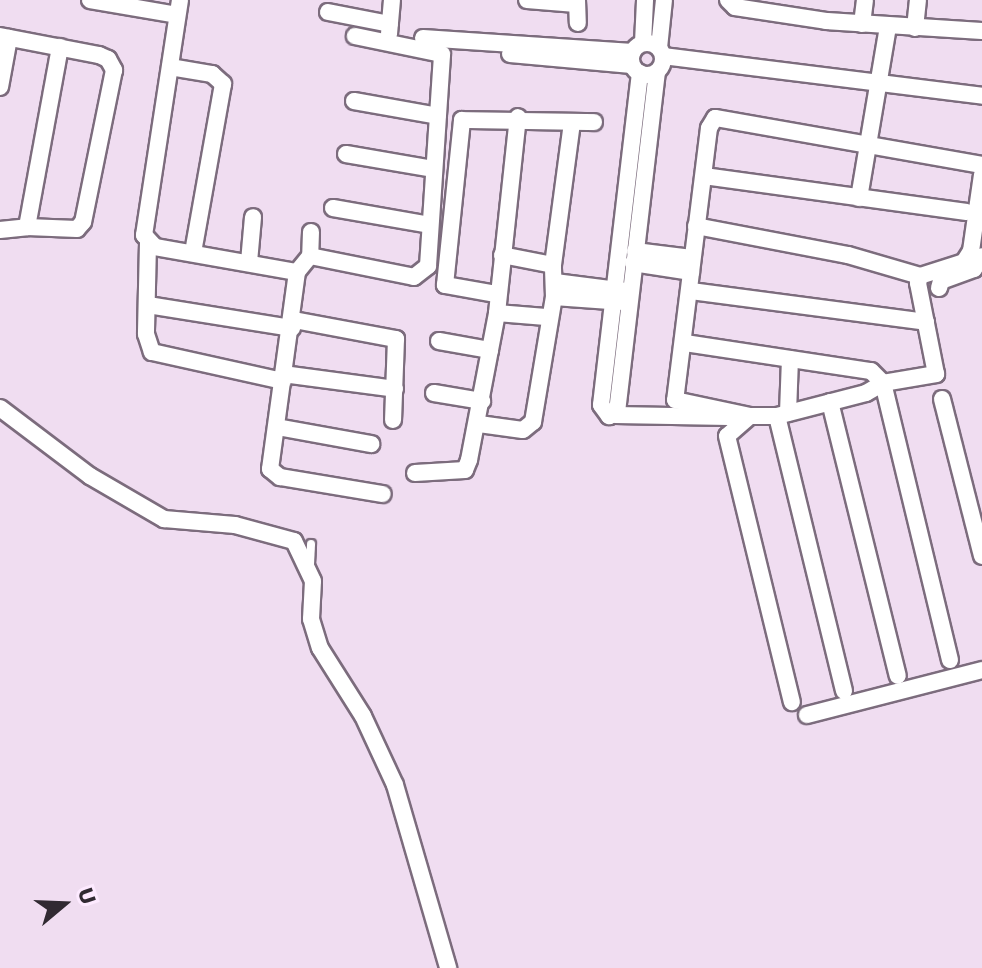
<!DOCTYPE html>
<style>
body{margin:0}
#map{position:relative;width:982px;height:968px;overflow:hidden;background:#f0ddf1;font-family:"Work Sans",sans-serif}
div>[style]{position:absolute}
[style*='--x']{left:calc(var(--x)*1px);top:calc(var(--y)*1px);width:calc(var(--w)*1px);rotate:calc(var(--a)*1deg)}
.roads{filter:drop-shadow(2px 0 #7c6c7d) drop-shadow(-2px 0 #7c6c7d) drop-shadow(0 2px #7c6c7d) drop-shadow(0 -2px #7c6c7d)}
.lane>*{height:8px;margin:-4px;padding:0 4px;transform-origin:4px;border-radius:4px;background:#fff}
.street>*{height:16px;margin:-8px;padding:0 8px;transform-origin:8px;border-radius:8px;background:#fff}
.street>.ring{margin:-8px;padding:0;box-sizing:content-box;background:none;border:16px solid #fff;border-radius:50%}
span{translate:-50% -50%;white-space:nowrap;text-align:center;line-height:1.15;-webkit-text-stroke:6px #fdeaff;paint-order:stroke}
.north{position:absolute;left:24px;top:864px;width:80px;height:80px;-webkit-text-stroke:6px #fdeaff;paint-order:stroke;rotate:71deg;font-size:22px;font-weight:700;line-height:32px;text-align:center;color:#312a32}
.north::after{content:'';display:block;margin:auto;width:28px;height:36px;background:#312a32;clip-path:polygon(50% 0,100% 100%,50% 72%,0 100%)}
</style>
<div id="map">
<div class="roads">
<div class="lane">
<div style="--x:310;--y:564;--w:20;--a:-87"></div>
</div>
<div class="street">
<div style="--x:90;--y:0;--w:88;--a:9.8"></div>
<div style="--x:180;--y:0;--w:238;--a:98.7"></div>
<div style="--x:144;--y:235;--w:16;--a:47"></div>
<div style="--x:155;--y:247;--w:144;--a:10"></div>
<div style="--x:527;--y:0;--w:49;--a:4.7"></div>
<div style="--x:577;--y:0;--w:23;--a:88"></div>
<div style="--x:728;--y:0;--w:10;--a:45"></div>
<div style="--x:735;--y:7;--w:92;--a:8.7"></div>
<div style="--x:826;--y:21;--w:156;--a:3.7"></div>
<div style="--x:328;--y:12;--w:63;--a:11"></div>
<div style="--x:862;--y:24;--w:24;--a:-83"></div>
<div style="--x:915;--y:28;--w:28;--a:-84"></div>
<div style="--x:389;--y:34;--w:34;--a:-85"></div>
<div style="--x:0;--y:36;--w:101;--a:10.9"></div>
<div style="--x:99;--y:55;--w:10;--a:24"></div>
<div style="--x:108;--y:59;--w:13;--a:61"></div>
<div style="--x:114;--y:70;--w:155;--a:101.5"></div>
<div style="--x:83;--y:222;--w:9;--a:131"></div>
<div style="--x:77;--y:229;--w:50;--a:-177.7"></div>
<div style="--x:423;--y:38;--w:210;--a:3.8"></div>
<div style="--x:643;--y:43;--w:43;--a:-87.3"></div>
<div class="ring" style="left:631px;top:43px;width:16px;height:16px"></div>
<div style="--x:659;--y:48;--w:48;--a:-84.1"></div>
<div style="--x:510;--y:54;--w:122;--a:5.2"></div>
<div style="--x:663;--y:56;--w:321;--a:7.1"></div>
<div style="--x:170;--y:67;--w:43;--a:9.5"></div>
<div style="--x:212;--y:74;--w:15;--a:42"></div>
<div style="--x:223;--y:84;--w:171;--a:100.1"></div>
<div style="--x:640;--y:73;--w:334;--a:96.7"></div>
<div style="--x:601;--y:405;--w:14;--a:54"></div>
<div style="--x:609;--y:416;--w:9;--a:-27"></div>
<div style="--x:617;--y:412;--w:342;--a:-83.3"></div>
<div style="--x:0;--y:87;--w:50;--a:-79.6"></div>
<div style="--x:354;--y:101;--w:85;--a:10.1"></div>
<div style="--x:346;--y:154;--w:88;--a:9.8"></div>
<div style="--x:982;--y:165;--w:271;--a:-170"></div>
<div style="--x:715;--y:118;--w:12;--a:121"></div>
<div style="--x:709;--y:128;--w:274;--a:97.1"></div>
<div style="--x:675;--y:400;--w:77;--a:12"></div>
<div style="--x:750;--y:416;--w:27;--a:0"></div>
<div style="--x:777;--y:416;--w:92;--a:-14.5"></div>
<div style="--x:866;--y:393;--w:20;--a:-30"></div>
<div style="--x:883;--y:383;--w:54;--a:-9.6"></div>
<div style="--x:936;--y:374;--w:93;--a:-101.2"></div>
<div style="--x:918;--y:283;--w:7;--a:-74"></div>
<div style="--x:920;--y:276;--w:46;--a:-17.7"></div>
<div style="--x:964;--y:262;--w:13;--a:-58"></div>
<div style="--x:971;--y:251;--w:77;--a:-81.8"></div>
<div style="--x:704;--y:176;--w:265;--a:7.8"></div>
<div style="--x:859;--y:198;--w:174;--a:-80.4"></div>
<div style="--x:333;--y:208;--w:98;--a:9.9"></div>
<div style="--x:696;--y:226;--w:155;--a:10.8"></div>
<div style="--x:848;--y:255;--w:75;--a:16.3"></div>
<div style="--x:0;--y:230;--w:27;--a:-6"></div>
<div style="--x:27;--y:227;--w:183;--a:-79.6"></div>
<div style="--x:311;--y:232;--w:24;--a:92"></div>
<div style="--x:310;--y:256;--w:21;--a:129"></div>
<div style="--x:297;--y:272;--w:199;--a:97.8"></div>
<div style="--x:270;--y:469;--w:13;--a:39"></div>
<div style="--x:280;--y:477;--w:104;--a:9.4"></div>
<div style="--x:148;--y:243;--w:91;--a:91.3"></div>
<div style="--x:146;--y:334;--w:19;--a:72"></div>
<div style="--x:152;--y:352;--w:134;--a:12.5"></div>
<div style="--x:635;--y:251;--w:57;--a:7"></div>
<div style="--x:502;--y:255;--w:52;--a:11.1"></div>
<div style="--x:310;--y:256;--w:106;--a:11.4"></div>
<div style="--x:414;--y:277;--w:18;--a:-38"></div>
<div style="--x:428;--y:266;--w:212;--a:-86.2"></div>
<div style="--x:442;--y:54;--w:89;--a:-168.3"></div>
<div style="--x:249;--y:262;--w:45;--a:-84.9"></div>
<div style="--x:633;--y:263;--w:59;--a:8.8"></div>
<div style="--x:555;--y:282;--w:71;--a:7.3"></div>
<div style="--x:939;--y:288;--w:7;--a:-74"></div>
<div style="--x:941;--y:281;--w:35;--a:-20"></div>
<div style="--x:974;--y:269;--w:15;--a:-58"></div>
<div style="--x:691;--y:291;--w:237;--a:7.5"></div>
<div style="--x:496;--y:294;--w:52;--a:-170"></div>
<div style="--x:445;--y:285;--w:166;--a:-84.1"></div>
<div style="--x:462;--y:120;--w:132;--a:0.9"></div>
<div style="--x:554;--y:297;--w:70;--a:4.1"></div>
<div style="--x:148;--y:305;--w:146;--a:9.1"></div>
<div style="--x:497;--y:313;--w:49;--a:4.7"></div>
<div style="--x:294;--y:320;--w:104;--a:10.6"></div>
<div style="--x:396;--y:339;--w:81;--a:92.1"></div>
<div style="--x:439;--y:341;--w:52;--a:10"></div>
<div style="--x:685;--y:343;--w:188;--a:8.6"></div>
<div style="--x:871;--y:371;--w:17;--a:45"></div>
<div style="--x:883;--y:383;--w:285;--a:76.4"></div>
<div style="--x:283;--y:374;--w:113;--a:7.6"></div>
<div style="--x:434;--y:393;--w:49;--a:9.5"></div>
<div style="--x:942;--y:399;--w:162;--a:75.7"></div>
<div style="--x:830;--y:402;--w:282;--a:76.1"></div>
<div style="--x:0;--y:408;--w:113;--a:37.1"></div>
<div style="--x:90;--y:476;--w:86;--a:30.2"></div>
<div style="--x:164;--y:519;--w:71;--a:4.8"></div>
<div style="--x:235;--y:525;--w:61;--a:15.2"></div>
<div style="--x:294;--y:541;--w:44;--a:64.6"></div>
<div style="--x:313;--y:581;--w:38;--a:93"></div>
<div style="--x:311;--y:619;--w:30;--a:73"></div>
<div style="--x:320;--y:648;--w:80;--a:57.7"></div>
<div style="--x:363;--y:716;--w:76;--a:65.1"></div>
<div style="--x:395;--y:785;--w:191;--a:73.8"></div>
<div style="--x:788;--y:413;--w:54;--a:-87.9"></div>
<div style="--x:615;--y:415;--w:114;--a:1"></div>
<div style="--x:750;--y:416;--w:30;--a:139"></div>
<div style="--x:727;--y:436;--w:274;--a:76.3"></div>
<div style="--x:777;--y:416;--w:283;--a:76.3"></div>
<div style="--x:479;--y:424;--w:44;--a:7.8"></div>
<div style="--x:523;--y:430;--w:13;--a:-39"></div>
<div style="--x:533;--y:422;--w:127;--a:-80.5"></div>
<div style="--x:554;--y:297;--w:32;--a:-92"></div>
<div style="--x:553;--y:265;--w:143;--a:-82.4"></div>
<div style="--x:277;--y:427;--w:96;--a:10.3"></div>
<div style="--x:415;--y:473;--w:50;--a:-3.4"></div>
<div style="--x:465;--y:470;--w:11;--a:-68"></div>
<div style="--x:469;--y:460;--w:150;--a:-79.2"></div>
<div style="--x:497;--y:313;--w:197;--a:-83.9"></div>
<div style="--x:807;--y:715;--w:181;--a:-14.4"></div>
</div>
</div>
<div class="north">U</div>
</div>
